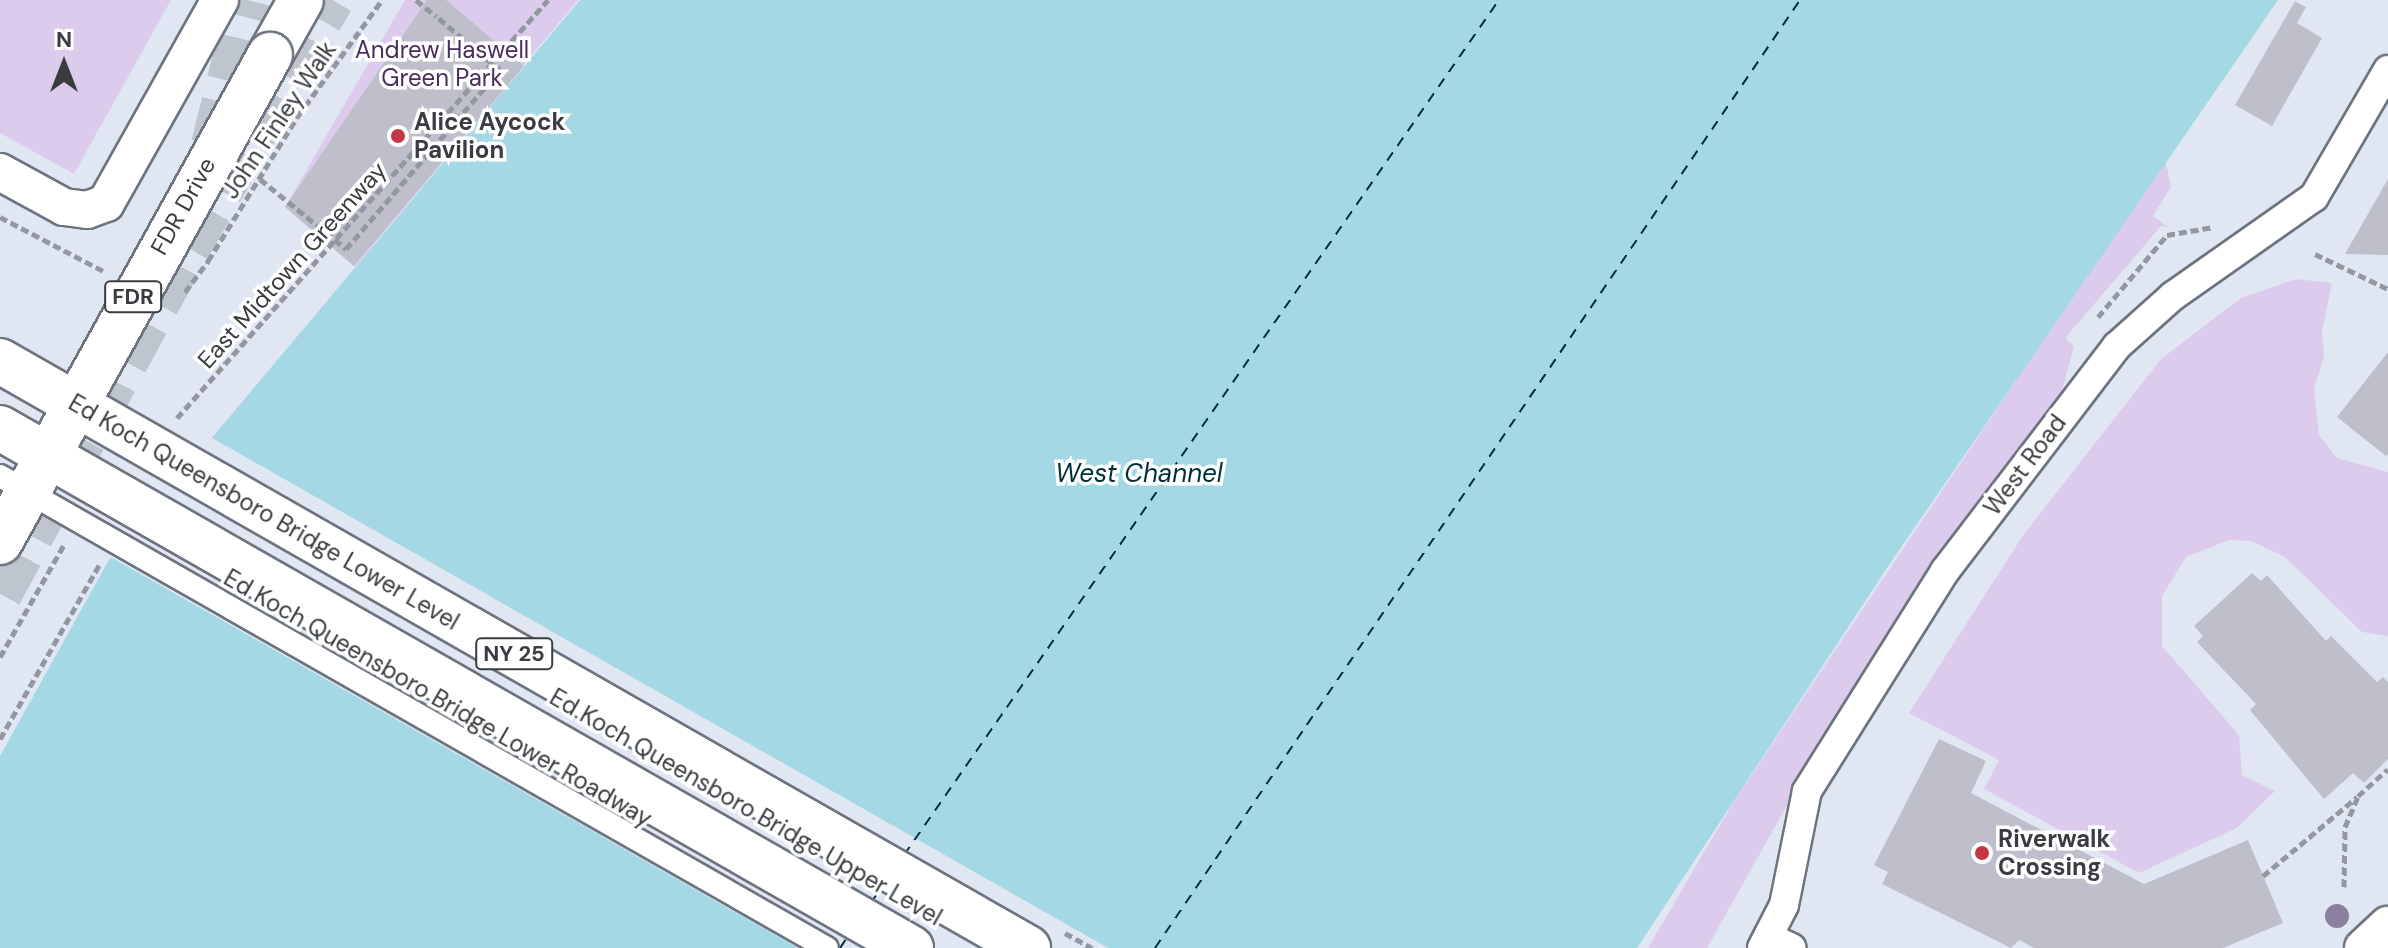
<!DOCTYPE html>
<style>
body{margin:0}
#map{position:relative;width:2388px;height:948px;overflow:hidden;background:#e0e7f3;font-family:"DM Sans",sans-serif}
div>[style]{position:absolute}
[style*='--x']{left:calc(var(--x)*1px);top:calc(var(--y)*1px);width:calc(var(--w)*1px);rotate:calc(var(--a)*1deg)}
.green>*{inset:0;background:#ddcbee}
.water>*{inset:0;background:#a3d8e4}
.pier>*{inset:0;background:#e0e7f3}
.ferry>*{height:2px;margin-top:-1px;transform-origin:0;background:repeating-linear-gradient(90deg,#00313a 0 10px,transparent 0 18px)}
.building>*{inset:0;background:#bfbfcc}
.motorway-tunnel>*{height:44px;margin-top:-22px;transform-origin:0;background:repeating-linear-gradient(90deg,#bfc5cf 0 44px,transparent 0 66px)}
.path>*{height:5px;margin-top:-2.5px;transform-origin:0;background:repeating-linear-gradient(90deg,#9398a0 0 8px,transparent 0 12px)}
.roads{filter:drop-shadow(2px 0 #6d747e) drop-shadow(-2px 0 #6d747e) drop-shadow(0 2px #6d747e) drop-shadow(0 -2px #6d747e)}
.minor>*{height:28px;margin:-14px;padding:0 14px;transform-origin:14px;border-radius:14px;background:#fff}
.tertiary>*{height:36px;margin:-18px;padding:0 18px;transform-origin:18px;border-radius:18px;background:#fff}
.motorway>*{height:44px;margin:-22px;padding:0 22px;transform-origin:22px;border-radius:22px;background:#fff}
.path-bridge>*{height:5px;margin-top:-2.5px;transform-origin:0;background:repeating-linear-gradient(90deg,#9398a0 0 8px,transparent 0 12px)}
.bridges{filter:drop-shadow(2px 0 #6d747e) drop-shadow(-2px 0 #6d747e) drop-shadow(0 2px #6d747e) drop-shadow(0 -2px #6d747e)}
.pedestrian-bridge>*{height:22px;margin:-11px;padding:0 11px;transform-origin:11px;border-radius:11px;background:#fff}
.trunk-bridge>*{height:44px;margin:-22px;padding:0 22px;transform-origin:22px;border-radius:22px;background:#fff}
.motorway-bridge>*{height:44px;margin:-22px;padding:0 22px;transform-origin:22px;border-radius:22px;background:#fff}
.trees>*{width:24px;height:24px;margin:-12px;border-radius:50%;background:#8c80a0}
.dots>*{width:22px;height:22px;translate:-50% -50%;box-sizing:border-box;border:4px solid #fff;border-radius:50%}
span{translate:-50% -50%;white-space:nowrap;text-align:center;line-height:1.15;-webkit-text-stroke:7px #fff;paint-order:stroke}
.shield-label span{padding:2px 6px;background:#fff;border:2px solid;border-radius:6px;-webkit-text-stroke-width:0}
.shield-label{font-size:22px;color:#393c40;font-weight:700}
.park-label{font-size:24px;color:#472c5d}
.street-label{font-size:24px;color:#393c40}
.poi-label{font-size:24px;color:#393c40;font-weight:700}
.left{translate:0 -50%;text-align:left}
.water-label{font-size:26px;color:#00313a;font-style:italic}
.north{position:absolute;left:24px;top:24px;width:80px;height:80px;-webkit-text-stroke:6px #fff;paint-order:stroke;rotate:0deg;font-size:22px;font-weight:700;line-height:32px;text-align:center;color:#393c40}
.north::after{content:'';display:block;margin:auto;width:28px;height:36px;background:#393c40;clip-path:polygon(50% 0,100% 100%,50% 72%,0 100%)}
</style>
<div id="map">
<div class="green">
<div style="clip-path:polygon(0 0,171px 0,74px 174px,0 133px)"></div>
<div style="clip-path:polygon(405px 0,578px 0,355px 267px,285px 207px)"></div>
<div style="clip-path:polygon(2165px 158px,2171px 187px,2153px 216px,2168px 227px,2161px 226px,2065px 338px,2074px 346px,2061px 394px,1943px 551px,1852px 690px,1707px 948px,1648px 948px,1734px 801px)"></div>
<div style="clip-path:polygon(2296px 279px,2332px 283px,2322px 331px,2324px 358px,2314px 388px,2319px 435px,2337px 458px,2388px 472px,2388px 636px,2362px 632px,2285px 557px,2251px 541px,2229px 540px,2186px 557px,2162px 596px,2162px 646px,2239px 735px,2242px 775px,2275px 791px,2237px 828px,2139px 873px,1984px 789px,1999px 760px,1909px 713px,2024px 534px,2161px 359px,2241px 298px)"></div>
</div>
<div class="water">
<div style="clip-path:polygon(580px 0,2278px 0,1893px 559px,1637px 948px,0 948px,0 690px)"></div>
</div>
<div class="pier">
<div style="clip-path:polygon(207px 435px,1108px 948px,798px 948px,107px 555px)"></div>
<div style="clip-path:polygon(106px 556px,110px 558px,0 756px,0 683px)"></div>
</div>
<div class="ferry">
<div style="--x:904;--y:855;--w:1042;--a:-55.17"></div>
<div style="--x:872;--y:901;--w:14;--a:-54"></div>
<div style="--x:840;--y:948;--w:14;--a:-56"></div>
<div style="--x:1155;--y:948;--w:1147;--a:-55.77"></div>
</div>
<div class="building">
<div style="clip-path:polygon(427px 0,446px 0,524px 66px,354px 266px,285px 207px)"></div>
<div style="clip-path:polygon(2295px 1px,2306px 7px,2297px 23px,2322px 38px,2272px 126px,2235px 105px)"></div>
<div style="clip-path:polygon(2388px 179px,2388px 255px,2345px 254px)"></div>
<div style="clip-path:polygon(2388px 352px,2388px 454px,2386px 456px,2337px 417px)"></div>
<div style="clip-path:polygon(2252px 573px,2261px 581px,2267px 575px,2326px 641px,2331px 636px,2377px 682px,2383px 677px,2388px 682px,2388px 759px,2364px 783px,2353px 773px,2324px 799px,2250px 710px,2256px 704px,2197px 642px,2203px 636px,2194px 626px)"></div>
<div style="clip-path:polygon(1939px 739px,1986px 761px,1971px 793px,2144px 884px,2248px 840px,2283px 923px,2223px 948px,2034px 948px,2019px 940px,2011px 948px,1882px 884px,1888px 872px,1874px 865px)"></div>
</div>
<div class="motorway-tunnel">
<div style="--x:213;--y:145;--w:149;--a:-76.1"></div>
<div style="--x:0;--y:594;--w:394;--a:-61.5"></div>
<div style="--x:188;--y:248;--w:287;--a:-59.9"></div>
</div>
<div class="path">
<div style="--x:416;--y:0;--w:26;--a:39"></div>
<div style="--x:2315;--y:254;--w:81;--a:25.6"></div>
<div style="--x:208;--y:261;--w:171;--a:-58.2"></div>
<div style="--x:298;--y:116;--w:143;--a:-54.1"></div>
<div style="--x:2098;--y:317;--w:107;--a:-49.9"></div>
<div style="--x:2167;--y:235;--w:47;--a:-9.9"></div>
<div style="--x:177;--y:418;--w:559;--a:-48.41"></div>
<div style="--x:0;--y:657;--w:129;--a:-60.3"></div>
<div style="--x:0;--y:739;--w:202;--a:-60.3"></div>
<div style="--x:2263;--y:876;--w:123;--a:-40"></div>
<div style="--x:2344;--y:887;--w:60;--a:-89"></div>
<div style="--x:2345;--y:827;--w:34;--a:-67"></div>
<div style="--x:2358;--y:796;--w:40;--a:-42"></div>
</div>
<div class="roads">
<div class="minor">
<div style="--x:1768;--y:937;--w:26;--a:25"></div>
<div style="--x:1762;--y:948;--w:48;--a:-62.9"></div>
<div style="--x:1784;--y:905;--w:116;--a:-78.6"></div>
<div style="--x:1807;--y:791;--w:260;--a:-57.9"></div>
<div style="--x:1945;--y:571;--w:283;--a:-52.6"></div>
<div style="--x:2117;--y:346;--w:75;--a:-41.8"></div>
<div style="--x:2173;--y:296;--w:172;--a:-35.1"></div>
<div style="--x:2314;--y:197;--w:147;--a:-59.8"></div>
</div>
<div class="tertiary">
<div style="--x:0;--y:172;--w:73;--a:28.7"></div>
<div style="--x:64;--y:207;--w:23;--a:7"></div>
<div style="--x:87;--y:210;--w:20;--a:-20"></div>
<div style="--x:106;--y:203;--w:233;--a:-60.7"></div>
<div style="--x:2363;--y:948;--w:34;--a:-43"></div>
</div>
<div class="motorway">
<div style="--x:270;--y:55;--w:63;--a:-60.6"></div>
</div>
</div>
<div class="path-bridge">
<div style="--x:260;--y:179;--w:111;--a:39.1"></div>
<div style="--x:346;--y:249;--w:236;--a:-49.3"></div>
<div style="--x:500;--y:70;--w:84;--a:-139.8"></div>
<div style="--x:0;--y:217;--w:119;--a:27.6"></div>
<div style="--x:185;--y:292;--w:39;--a:-53"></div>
<div style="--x:1065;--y:933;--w:31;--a:29"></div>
</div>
<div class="bridges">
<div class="pedestrian-bridge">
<div style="--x:0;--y:476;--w:952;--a:29.72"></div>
</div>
<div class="trunk-bridge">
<div style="--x:0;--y:361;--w:1184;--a:29.73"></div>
<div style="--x:0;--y:428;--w:1049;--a:29.72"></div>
</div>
<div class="motorway-bridge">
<div style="--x:0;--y:542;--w:557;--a:-61"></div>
</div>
</div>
<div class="trees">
<div style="left:2337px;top:916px"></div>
</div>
<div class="dots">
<div style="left:398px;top:136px;background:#c53546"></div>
<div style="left:1982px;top:853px;background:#c53546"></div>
</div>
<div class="shield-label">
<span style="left:133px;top:297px">FDR</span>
<span style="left:514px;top:654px">NY 25</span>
</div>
<div class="park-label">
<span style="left:442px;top:64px">Andrew Haswell<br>Green Park</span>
</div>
<div class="street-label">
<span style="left:279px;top:120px;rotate:-56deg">John Finley Walk</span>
<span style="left:183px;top:206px;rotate:-61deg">FDR Drive</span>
<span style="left:292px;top:265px;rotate:-48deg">East Midtown Greenway</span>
<span style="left:2025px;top:465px;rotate:-53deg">West Road</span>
<span style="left:264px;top:512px;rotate:30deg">Ed Koch Queensboro Bridge Lower Level</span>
<span style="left:438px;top:698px;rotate:30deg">Ed Koch Queensboro Bridge Lower Roadway</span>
<span style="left:746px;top:807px;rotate:30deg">Ed Koch Queensboro Bridge Upper Level</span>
</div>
<div class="poi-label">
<span class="left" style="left:414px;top:136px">Alice Aycock<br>Pavilion</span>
<span class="left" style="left:1998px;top:853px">Riverwalk<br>Crossing</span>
</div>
<div class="water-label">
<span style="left:1139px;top:474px">West Channel</span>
</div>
<div class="north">N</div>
</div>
